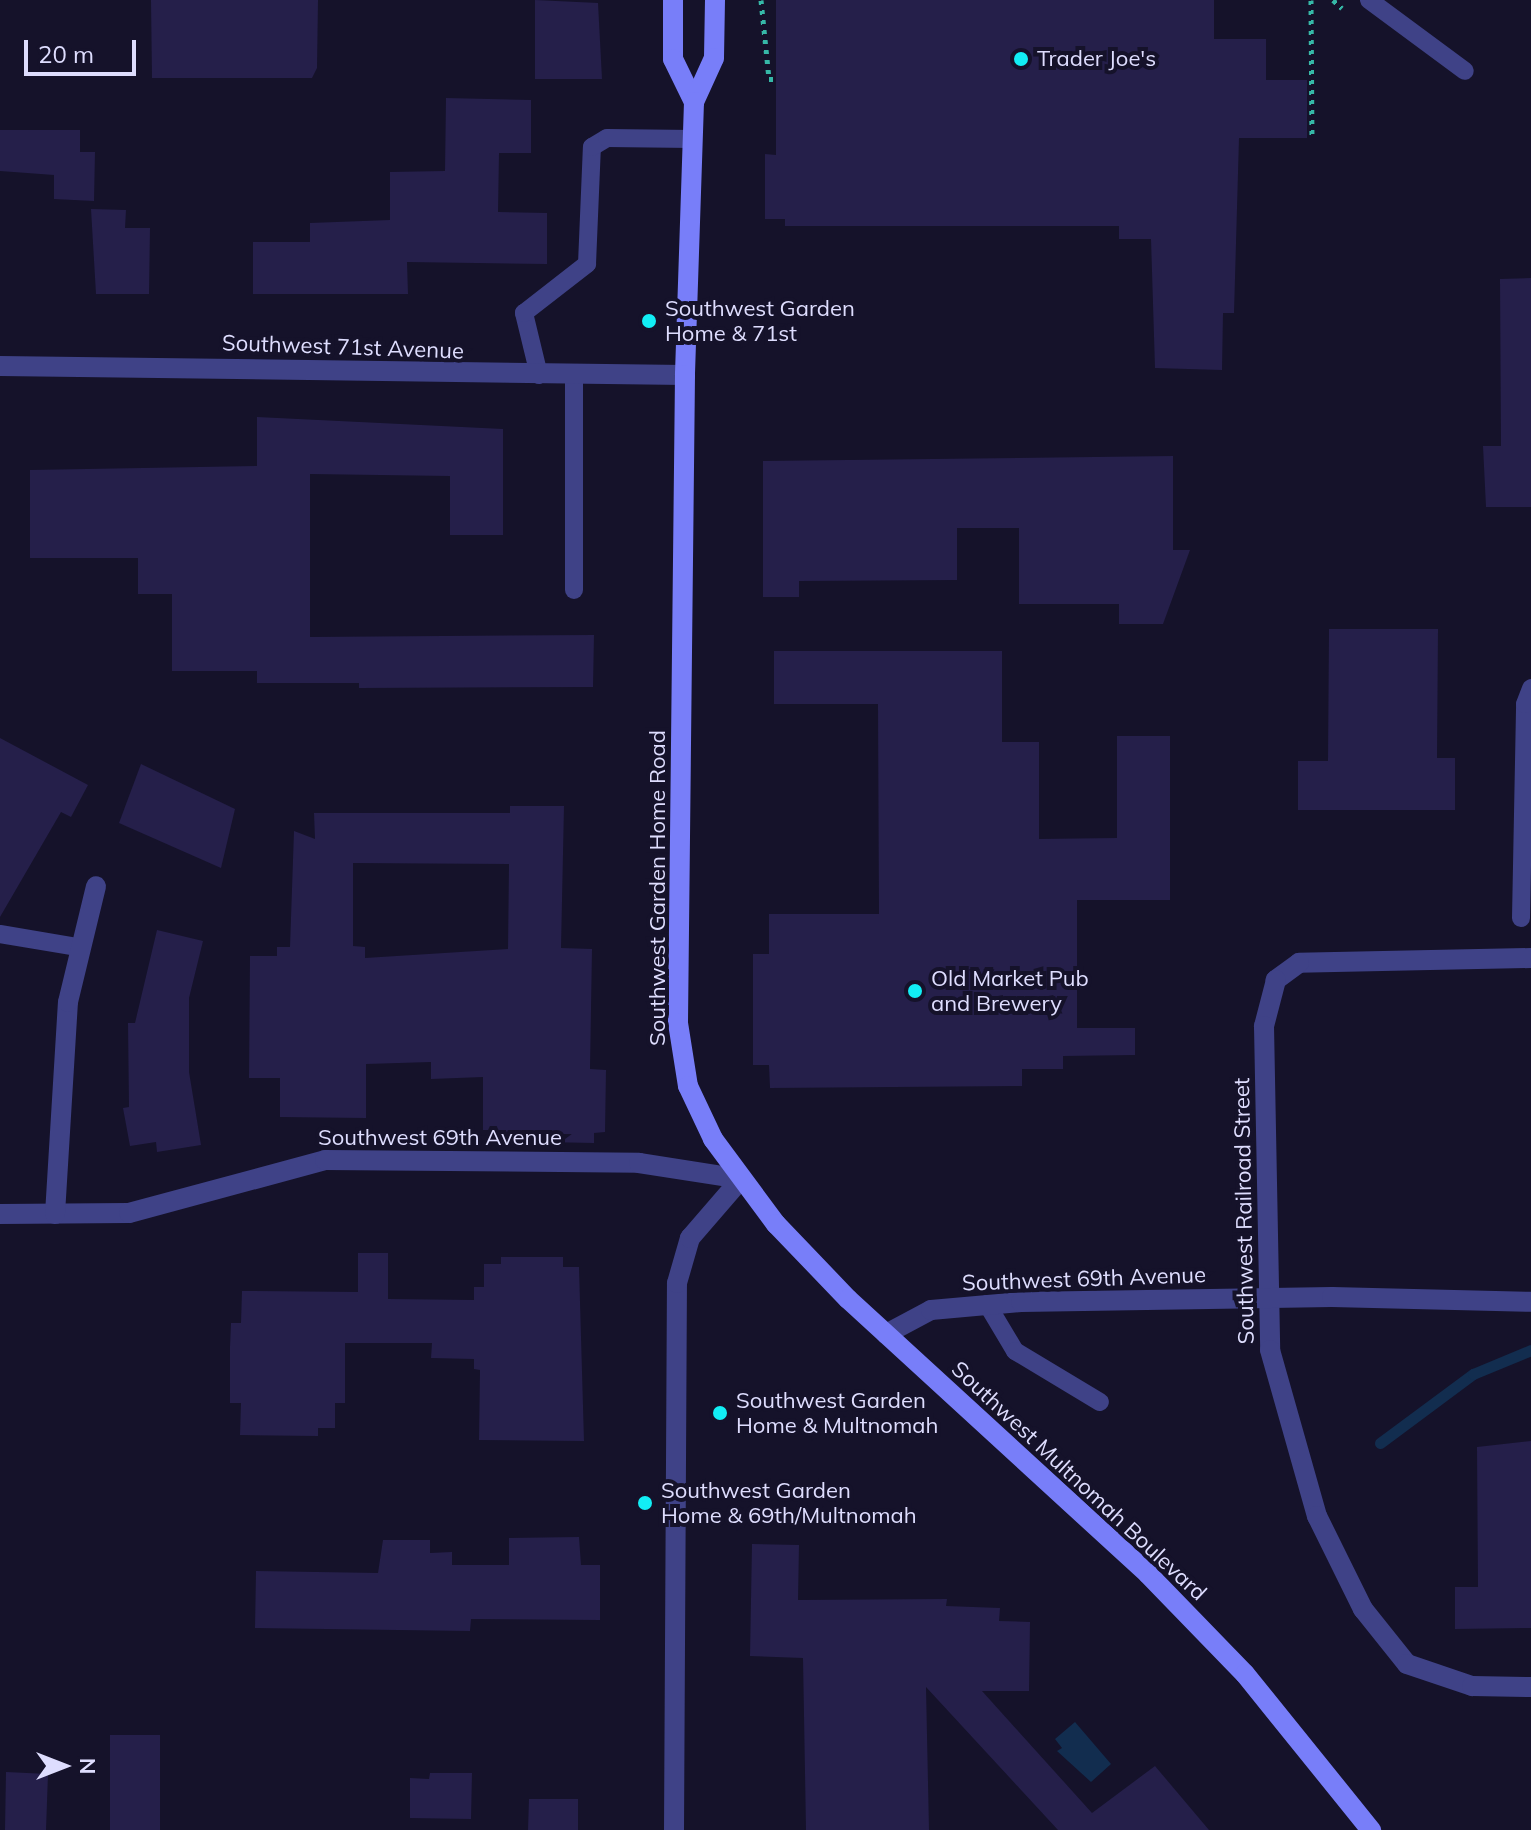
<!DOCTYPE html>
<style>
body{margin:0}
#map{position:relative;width:1531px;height:1830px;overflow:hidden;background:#15122a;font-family:Mulish,sans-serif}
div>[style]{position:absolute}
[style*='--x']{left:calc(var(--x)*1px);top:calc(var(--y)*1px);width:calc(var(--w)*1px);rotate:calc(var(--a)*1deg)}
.water>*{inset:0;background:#122d4f}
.stream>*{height:11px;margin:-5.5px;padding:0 5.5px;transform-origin:5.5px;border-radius:5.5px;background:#122d4f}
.building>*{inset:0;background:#251f4a}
.path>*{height:5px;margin-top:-2.5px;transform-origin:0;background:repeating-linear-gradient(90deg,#36b8a7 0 4px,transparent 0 10px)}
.service>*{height:18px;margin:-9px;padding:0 9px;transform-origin:9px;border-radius:9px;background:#3f4287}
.minor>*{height:20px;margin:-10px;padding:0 10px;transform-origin:10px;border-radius:10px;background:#3f4287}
.tertiary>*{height:20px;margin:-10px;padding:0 10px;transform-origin:10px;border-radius:10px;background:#3f4287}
.secondary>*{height:20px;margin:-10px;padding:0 10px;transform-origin:10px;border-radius:10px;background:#787ef9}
.dots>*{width:22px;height:22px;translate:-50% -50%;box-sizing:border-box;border:4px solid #15122a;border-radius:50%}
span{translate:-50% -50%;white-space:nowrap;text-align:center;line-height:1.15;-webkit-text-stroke:8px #15122a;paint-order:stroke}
.poi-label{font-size:22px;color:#deddfe}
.left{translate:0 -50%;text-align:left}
.street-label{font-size:22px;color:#deddfe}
.north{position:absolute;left:24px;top:1726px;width:80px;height:80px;-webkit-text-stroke:6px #15122a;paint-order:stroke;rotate:90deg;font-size:22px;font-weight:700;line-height:32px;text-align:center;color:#deddfe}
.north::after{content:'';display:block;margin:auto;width:28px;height:36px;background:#deddfe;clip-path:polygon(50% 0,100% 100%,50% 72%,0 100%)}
.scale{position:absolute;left:24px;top:40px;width:112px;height:36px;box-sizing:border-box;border:4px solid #deddfe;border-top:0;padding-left:10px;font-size:24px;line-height:28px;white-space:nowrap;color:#deddfe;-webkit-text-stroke:6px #15122a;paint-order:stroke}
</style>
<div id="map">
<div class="water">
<div style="clip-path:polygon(1075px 1722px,1111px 1764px,1091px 1782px,1057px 1751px,1062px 1748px,1055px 1739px)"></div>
</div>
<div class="stream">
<div style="--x:1380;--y:1443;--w:116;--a:-36.6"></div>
<div style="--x:1473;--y:1374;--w:63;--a:-22.5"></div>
</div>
<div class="building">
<div style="clip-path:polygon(151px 0,318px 0,317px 68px,312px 78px,152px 78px)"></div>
<div style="clip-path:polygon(535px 0,598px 3px,602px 79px,535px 79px)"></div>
<div style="clip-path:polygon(776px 0,1214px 0,1214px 39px,1266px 39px,1266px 80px,1307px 80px,1307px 138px,1239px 138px,1234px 313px,1223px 313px,1222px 370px,1155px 368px,1151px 239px,1119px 239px,1119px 226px,785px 226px,785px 219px,765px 219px,765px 154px,776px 155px)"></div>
<div style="clip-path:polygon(446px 98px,531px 100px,531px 153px,499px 153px,498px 212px,547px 213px,547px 264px,407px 262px,408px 294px,253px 294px,253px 242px,310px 242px,310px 223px,390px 220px,390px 172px,445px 171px)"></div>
<div style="clip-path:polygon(0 130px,80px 130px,80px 152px,95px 152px,94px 201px,54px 199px,54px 175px,0 171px)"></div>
<div style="clip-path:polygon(91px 209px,126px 210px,125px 228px,150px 228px,149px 294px,96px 294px)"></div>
<div style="clip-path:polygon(1531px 278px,1531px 507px,1486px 507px,1483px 446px,1501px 446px,1500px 279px)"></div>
<div style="clip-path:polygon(257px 417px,503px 429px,503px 535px,450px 535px,450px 476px,310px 474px,310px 637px,594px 635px,593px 687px,359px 688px,359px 683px,257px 683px,257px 671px,172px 671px,172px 594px,138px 594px,138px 558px,30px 558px,30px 470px,257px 466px)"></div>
<div style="clip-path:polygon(1173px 456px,1173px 550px,1190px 550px,1163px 624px,1119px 624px,1119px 604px,1019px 604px,1019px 528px,957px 528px,957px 580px,799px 581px,799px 597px,763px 597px,763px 461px)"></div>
<div style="clip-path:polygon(1329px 629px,1438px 629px,1437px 758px,1455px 758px,1455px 810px,1298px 810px,1298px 761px,1328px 761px)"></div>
<div style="clip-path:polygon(774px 651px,1002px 651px,1002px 742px,1039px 742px,1039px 839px,1117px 838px,1117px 736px,1170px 736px,1170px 900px,1077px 900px,1077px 1028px,1135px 1028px,1135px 1055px,1063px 1056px,1063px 1069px,1022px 1069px,1022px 1086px,770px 1088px,769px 1065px,753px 1065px,753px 954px,769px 954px,769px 914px,879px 914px,878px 704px,774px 704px)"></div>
<div style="clip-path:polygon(0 738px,88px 785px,71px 817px,61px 812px,0 917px)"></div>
<div style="clip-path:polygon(141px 764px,235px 809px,221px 868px,119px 823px)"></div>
<div style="clip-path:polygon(evenodd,510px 806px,564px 806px,561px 948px,592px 949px,590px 1069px,606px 1070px,605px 1132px,594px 1133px,594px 1143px,499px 1141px,499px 1130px,483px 1130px,483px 1077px,431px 1079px,431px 1062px,366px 1064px,366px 1118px,280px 1117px,280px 1078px,249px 1078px,250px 956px,277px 956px,277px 947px,290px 947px,294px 831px,315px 839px,314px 813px,510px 813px,510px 806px,353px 863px,509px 864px,508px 949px,365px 958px,365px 947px,353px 946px,353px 863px)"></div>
<div style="clip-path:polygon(157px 930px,203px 941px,189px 998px,189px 1072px,201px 1145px,157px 1152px,156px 1142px,130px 1146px,123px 1108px,129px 1107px,128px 1023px,135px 1023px)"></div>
<div style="clip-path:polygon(358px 1253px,388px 1253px,388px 1299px,474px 1300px,474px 1287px,484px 1287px,484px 1264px,501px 1264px,501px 1257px,563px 1257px,563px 1267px,579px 1267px,584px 1441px,479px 1440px,480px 1370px,474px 1369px,474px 1359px,431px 1358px,432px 1343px,345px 1343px,345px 1403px,335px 1403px,335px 1428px,318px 1428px,318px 1436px,240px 1435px,241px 1403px,230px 1403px,230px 1347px,231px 1323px,241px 1323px,242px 1291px,358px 1292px)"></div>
<div style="clip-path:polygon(1531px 1441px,1531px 1628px,1455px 1629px,1455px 1587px,1478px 1587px,1477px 1447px)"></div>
<div style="clip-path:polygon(579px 1537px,581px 1565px,600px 1565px,600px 1620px,471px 1619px,470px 1631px,255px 1628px,256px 1571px,378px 1573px,383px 1540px,430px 1540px,430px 1553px,452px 1552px,452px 1565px,509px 1565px,509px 1538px)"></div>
<div style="clip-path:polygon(752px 1544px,799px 1545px,798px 1600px,947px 1599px,946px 1606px,1000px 1608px,999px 1621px,1030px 1622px,1029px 1691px,982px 1691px,1092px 1813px,1155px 1766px,1209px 1830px,1058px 1830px,926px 1687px,929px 1830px,806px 1830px,803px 1658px,750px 1656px)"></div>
<div style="clip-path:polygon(110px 1735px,160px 1735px,160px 1830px,110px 1830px)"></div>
<div style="clip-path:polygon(6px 1772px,48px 1774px,46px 1830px,5px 1830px)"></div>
<div style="clip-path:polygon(430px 1773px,472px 1773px,471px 1819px,410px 1818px,410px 1778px,429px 1779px)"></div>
<div style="clip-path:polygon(529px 1799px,578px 1799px,578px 1830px,528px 1830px)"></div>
</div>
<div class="path">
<div style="--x:761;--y:0;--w:79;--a:84.2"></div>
<div style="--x:769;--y:79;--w:7;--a:0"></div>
<div style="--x:1311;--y:0;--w:135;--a:89.6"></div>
<div style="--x:1333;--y:0;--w:12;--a:42"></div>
</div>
<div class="service">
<div style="--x:1369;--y:0;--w:119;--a:36.5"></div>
<div style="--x:574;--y:374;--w:216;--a:90"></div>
<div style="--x:539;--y:375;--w:64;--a:-103.6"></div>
<div style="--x:524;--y:313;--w:80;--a:-37.9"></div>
<div style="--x:587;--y:264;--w:117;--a:-87.6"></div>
<div style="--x:592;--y:147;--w:17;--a:-31"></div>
<div style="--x:607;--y:138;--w:86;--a:0.7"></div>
<div style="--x:1521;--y:918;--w:214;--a:-88.9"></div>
<div style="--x:1525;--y:704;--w:17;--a:-69"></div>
<div style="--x:0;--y:934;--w:79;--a:9.5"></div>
<div style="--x:987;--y:1304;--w:55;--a:59.2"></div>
<div style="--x:1015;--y:1351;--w:99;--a:31"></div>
</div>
<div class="minor">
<div style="--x:0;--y:366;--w:685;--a:0.75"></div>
<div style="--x:1531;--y:958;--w:232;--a:178.8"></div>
<div style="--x:1299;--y:963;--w:29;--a:144"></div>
<div style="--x:1276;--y:980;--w:48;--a:104.6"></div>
<div style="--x:1264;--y:1026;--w:324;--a:88.9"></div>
<div style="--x:1270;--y:1350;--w:173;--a:74.2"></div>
<div style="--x:1317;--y:1516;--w:104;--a:63.7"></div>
<div style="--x:1363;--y:1609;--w:70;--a:51.3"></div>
<div style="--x:1407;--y:1664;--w:69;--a:18.7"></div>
<div style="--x:1472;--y:1686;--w:59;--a:1"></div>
<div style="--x:0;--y:1214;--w:129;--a:-0.4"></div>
<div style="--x:129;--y:1213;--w:203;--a:-15.1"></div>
<div style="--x:325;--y:1160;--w:314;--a:0.5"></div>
<div style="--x:639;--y:1163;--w:103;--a:8.9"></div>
<div style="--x:55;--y:1214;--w:212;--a:-86.5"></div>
<div style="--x:68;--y:1002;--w:119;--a:-76.4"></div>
<div style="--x:886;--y:1334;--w:51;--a:-28.1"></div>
<div style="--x:931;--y:1310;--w:90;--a:-5.1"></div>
<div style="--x:1021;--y:1302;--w:311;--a:-0.9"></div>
<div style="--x:1332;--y:1297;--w:199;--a:1.4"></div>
</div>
<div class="tertiary">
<div style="--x:674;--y:1830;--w:547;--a:-89.69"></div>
<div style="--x:677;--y:1283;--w:47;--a:-73.9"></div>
<div style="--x:690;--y:1238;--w:78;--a:-49.2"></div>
</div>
<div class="secondary">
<div style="--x:673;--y:0;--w:59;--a:90"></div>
<div style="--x:673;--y:59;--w:48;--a:64"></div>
<div style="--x:715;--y:0;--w:58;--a:91"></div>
<div style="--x:714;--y:58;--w:48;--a:114.4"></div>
<div style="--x:694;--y:102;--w:273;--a:91.9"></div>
<div style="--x:685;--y:375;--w:648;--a:90.62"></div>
<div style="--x:678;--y:1023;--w:64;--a:81"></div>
<div style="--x:688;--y:1086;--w:59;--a:64.7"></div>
<div style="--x:713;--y:1139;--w:106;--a:53.5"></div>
<div style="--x:776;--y:1224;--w:104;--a:46.2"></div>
<div style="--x:848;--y:1299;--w:407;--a:42.5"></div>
<div style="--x:1148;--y:1574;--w:139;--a:45.9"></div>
<div style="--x:1245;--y:1674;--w:201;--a:51.1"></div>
</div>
<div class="dots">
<div style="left:1021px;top:59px;background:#12eef5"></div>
<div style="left:649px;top:321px;background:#12eef5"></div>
<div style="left:915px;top:991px;background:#12eef5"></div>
<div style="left:720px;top:1413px;background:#12eef5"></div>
<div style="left:645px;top:1503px;background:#12eef5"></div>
</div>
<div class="poi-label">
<span class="left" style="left:1037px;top:59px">Trader Joe's</span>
<span class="left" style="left:665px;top:321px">Southwest Garden<br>Home &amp; 71st</span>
<span class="left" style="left:931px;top:991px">Old Market Pub<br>and Brewery</span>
<span class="left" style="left:736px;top:1413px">Southwest Garden<br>Home &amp; Multnomah</span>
<span class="left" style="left:661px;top:1503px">Southwest Garden<br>Home &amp; 69th/Multnomah</span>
</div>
<div class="street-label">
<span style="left:343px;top:347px;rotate:2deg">Southwest 71st Avenue</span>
<span style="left:658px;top:888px;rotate:-90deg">Southwest Garden Home Road</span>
<span style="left:440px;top:1138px">Southwest 69th Avenue</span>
<span style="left:1244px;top:1211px;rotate:-91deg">Southwest Railroad Street</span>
<span style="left:1084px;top:1279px;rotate:-2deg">Southwest 69th Avenue</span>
<span style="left:1079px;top:1481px;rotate:43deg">Southwest Multnomah Boulevard</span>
</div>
<div class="north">N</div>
<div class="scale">20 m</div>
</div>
